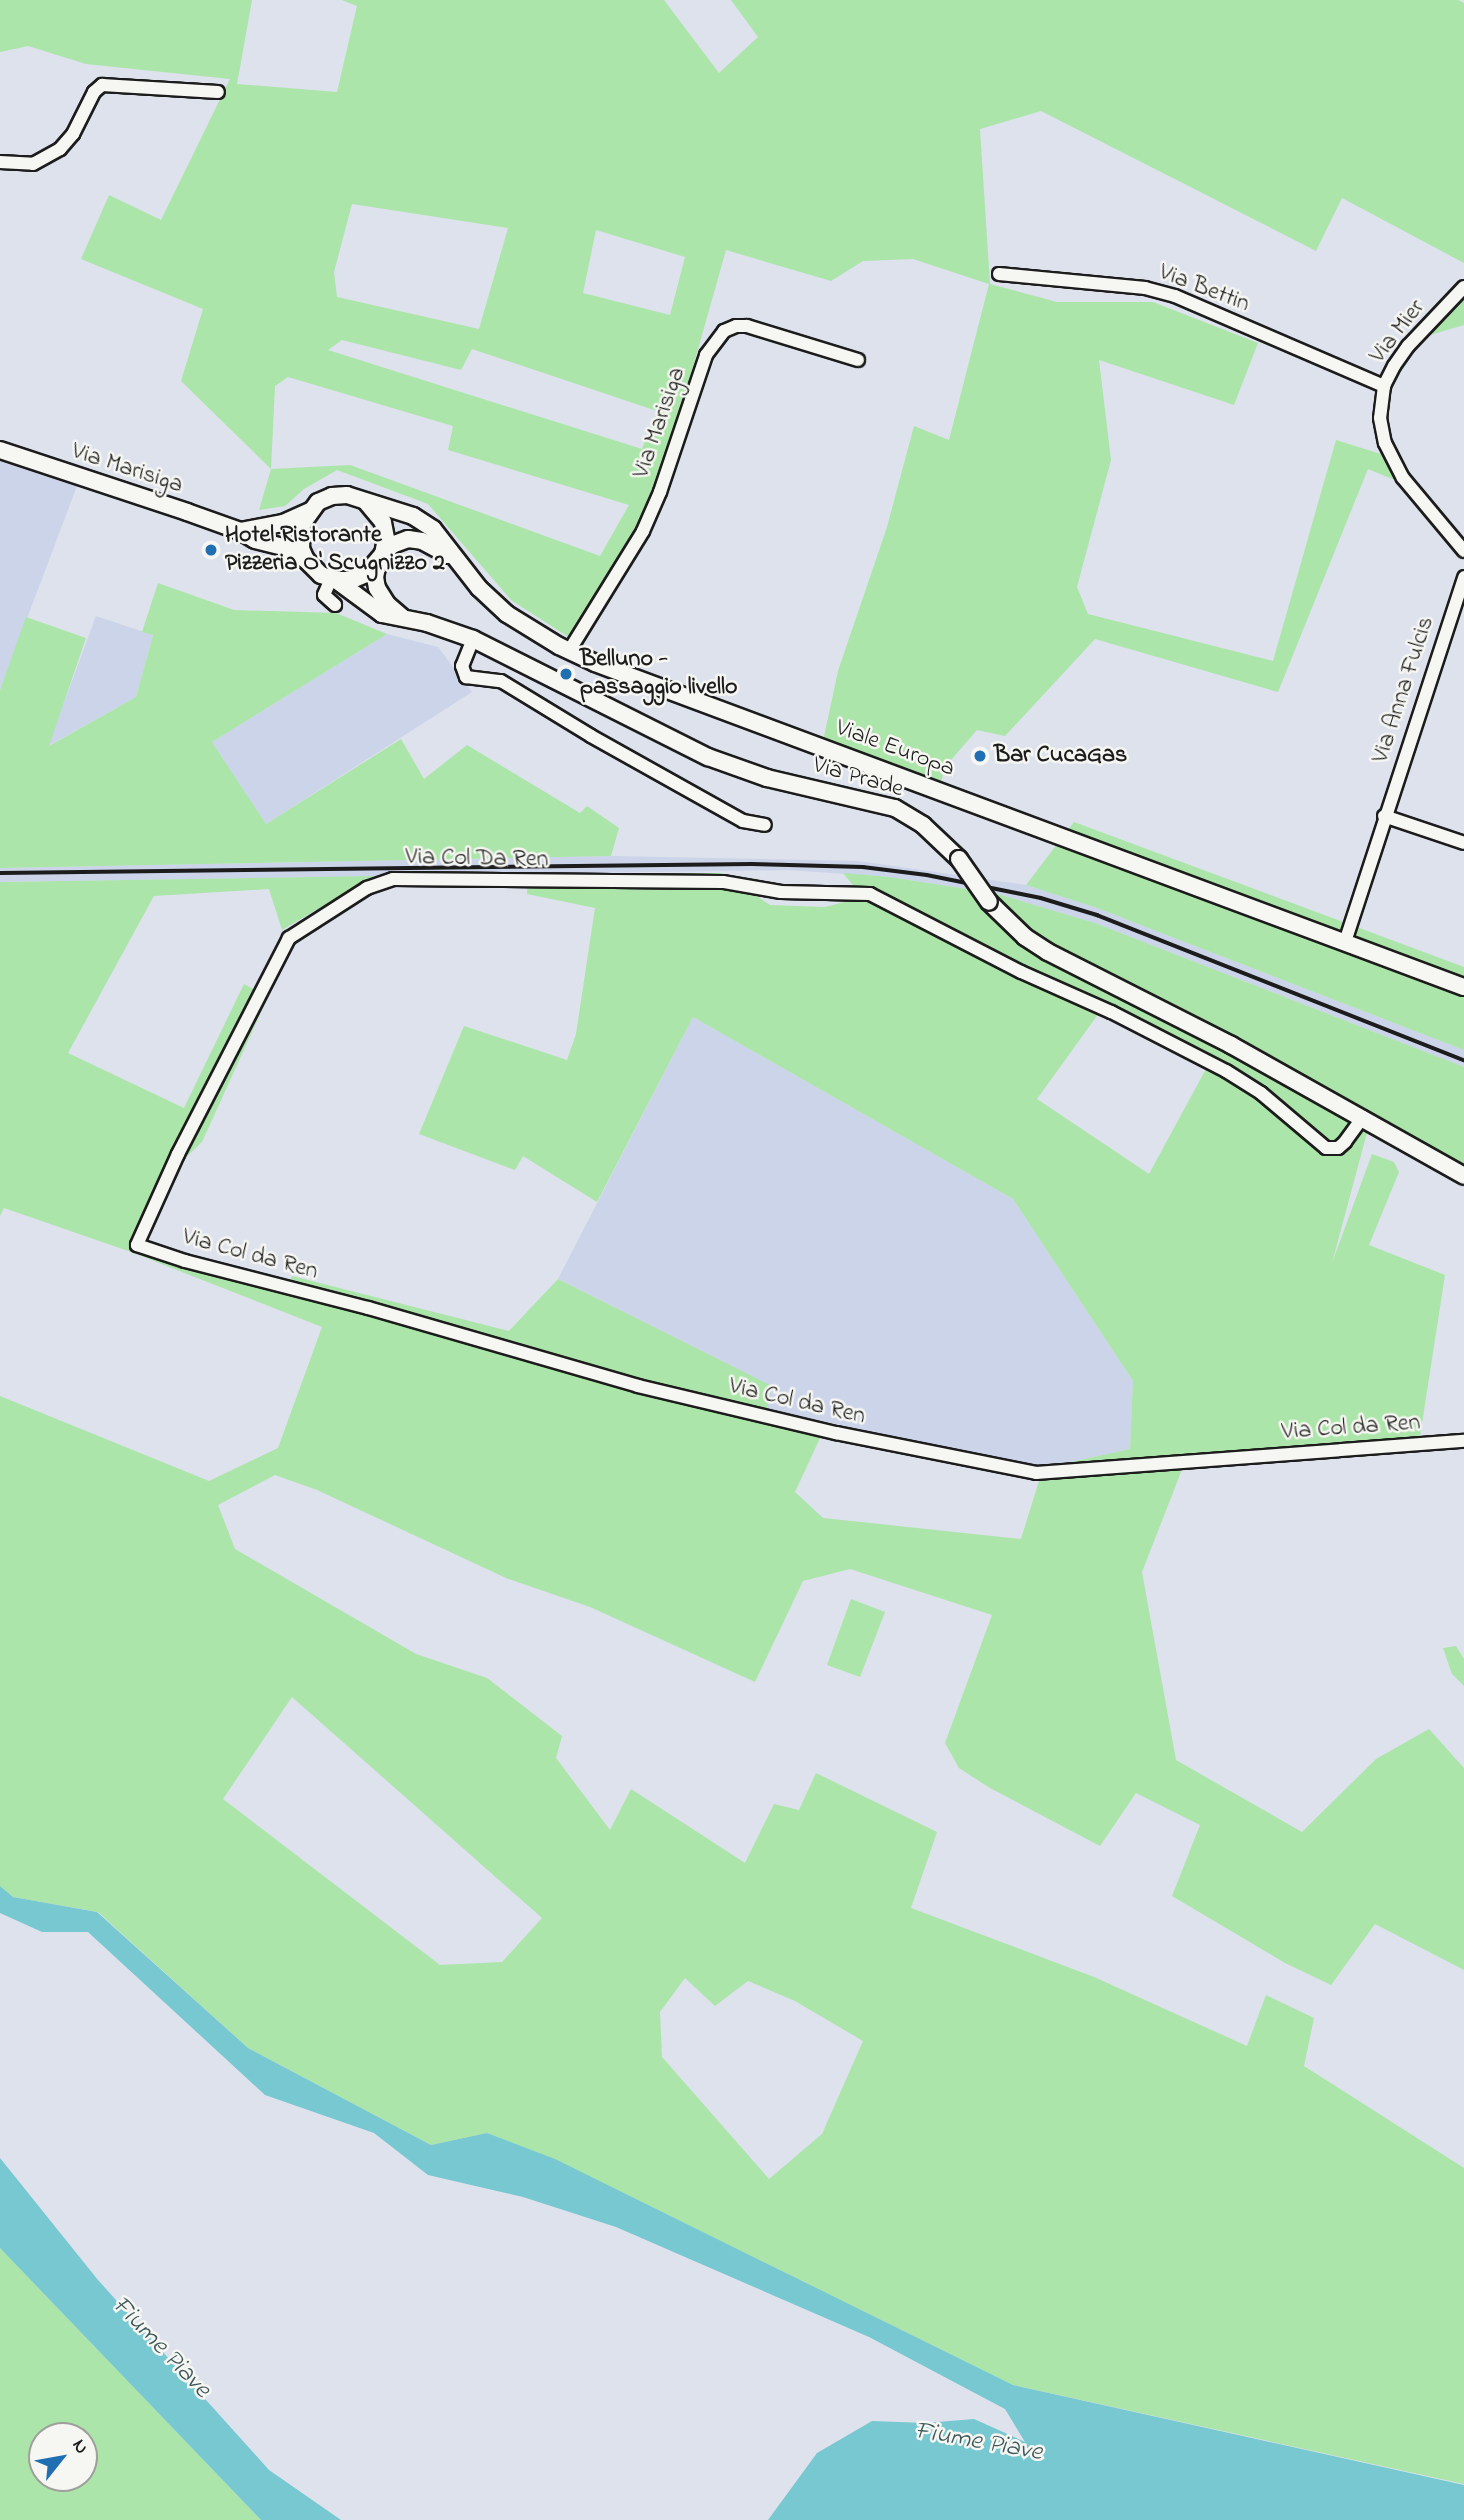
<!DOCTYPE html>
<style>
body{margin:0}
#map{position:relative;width:1464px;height:2520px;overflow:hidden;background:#dde2ed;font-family:"Indie Flower",sans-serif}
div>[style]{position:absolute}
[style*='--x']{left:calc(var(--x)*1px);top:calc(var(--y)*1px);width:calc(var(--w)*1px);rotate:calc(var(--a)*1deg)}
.built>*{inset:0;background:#ccd4e9}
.green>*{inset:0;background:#abe5a9}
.water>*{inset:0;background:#77c8d0}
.roads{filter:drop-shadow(2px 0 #1c1c1c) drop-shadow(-2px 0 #1c1c1c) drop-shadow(0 2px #1c1c1c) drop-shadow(0 -2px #1c1c1c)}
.minor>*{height:12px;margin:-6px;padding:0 6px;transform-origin:6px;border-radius:6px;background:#f6f6f2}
.major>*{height:16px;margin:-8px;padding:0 8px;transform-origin:8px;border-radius:8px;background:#f6f6f2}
.rail>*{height:3.5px;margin:-1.75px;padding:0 1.75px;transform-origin:1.75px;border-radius:1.75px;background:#1c1c1c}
.bridges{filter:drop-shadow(2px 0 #1c1c1c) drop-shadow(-2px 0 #1c1c1c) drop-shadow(0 2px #1c1c1c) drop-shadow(0 -2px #1c1c1c)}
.major-bridge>*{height:16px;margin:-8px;padding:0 8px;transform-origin:8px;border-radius:8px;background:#f6f6f2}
.dots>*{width:19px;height:19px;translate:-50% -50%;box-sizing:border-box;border:4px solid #f6f6f2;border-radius:50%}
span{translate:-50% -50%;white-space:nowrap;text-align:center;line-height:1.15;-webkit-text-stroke:5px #f6f6f2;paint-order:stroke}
.street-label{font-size:24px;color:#1c1c1c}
.poi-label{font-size:24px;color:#1c1c1c;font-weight:700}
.left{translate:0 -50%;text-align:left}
.water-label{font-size:26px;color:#3c585b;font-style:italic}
.north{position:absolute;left:28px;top:2422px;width:70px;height:70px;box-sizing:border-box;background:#f6f6f2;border:2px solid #9f9f9c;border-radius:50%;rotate:59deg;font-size:19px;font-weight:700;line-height:28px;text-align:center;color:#1c1c1c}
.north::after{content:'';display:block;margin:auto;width:24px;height:32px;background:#1f6fb2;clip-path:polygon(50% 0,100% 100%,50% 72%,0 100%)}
</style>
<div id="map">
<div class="built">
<div style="clip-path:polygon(0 450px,80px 478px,0 690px)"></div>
<div style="clip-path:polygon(96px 616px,153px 635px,136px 697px,48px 746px)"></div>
<div style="clip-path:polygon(387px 634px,438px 647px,472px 692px,266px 824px,212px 742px)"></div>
<div style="clip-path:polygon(611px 856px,858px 861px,1026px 885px,1097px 908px,1464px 1050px,1464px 1067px,1095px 923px,998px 894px,890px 877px,787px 870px,0 882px,0 868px)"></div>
<div style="clip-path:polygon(693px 1017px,1013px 1199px,1133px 1381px,1130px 1449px,1043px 1468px,766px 1409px,771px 1386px,558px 1279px)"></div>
</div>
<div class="green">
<div style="clip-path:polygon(evenodd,0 0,252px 0,237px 84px,337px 92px,357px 6px,342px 0,664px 0,719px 73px,758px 37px,731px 0,1458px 0,1464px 3px,1464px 263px,1342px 198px,1316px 251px,1041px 111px,980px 129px,990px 284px,1057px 302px,1153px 302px,1258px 343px,1234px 405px,1099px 360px,1111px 460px,1077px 587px,1088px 614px,1273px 661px,1336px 440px,1384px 455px,1419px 490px,1368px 469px,1278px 692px,1095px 639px,1005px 736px,977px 730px,945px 767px,940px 786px,823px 741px,838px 671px,887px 527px,914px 426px,949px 440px,989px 284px,913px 259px,863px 261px,831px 281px,726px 250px,669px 452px,638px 536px,594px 596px,570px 638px,511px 600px,428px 504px,337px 470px,304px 489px,285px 506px,259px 510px,271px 469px,181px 381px,203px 309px,81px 259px,109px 195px,161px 220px,230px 79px,86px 64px,28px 46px,0 52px,0 0,352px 204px,508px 228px,479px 329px,337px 297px,334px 272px,352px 204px,0 0,596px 230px,685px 257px,670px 315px,583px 293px,596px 230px,0 0,342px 340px,461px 370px,472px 349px,657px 411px,642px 449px,328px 350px,342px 340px,0 0,288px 377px,453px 426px,448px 450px,629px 505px,600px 556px,350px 465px,271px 469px,275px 386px,288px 377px)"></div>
<div style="clip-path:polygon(1464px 299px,1464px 325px,1420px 338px)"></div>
<div style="clip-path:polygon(158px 583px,234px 610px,336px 613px,387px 634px,212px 742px,266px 824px,401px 739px,424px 779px,467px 745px,580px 813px,587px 806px,619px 828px,611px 856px,0 868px,0 690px,26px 617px,86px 638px,49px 746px,136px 697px,153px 635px,142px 632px)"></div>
<div style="clip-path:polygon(1074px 822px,1464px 967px,1464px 1050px,1097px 908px,1026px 885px)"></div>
<div style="clip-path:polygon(evenodd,528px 873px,722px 873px,770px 905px,825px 907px,863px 897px,843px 873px,890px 877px,998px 894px,1095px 923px,1464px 1067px,1464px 1167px,1372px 1114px,1332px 1263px,1372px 1154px,1394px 1162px,1399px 1172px,1369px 1245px,1445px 1275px,1419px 1443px,1183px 1467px,1142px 1572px,1176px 1760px,1302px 1832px,1376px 1759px,1429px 1729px,1464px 1768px,1464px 1970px,1375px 1924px,1331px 1985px,1285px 1963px,1172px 1896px,1200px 1825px,1136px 1793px,1100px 1846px,990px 1788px,959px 1768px,945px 1743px,992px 1615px,850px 1569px,803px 1581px,755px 1682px,590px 1607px,506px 1578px,317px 1490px,275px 1475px,218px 1505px,235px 1549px,416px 1654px,487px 1678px,562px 1736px,556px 1758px,610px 1830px,631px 1789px,745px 1863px,774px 1804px,799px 1810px,816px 1773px,937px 1832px,911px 1908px,1094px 1977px,1247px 2046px,1266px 1995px,1314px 2018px,1304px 2066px,1464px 2168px,1464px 2484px,1013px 2385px,554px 2159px,487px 2133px,431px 2145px,248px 2048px,98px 1912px,13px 1897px,0 1886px,0 1396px,209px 1481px,278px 1448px,322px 1327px,131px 1252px,4px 1208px,0 1216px,0 882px,374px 876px,282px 930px,269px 889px,154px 896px,68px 1053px,184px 1108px,244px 984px,268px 997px,202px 1142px,162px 1180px,136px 1242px,286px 1290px,292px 1276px,509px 1331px,558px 1279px,772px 1386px,767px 1409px,827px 1423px,795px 1492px,823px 1518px,1021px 1539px,1043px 1468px,1130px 1449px,1133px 1381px,1013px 1199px,693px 1017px,597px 1202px,523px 1156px,515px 1170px,419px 1134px,464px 1026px,567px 1060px,576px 1034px,595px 908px,527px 894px,528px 873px,1099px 1013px,1206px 1069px,1149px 1174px,1037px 1099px,1099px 1013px,528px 873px,292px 1697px,542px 1918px,502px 1962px,440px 1965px,223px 1799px,292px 1697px,528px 873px,685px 1978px,715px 2006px,748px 1981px,795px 2001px,863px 2041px,822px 2134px,769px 2179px,662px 2057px,660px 2012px,685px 1978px)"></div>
<div style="clip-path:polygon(851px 1599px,885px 1612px,860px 1677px,827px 1665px)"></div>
<div style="clip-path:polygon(1456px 1646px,1464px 1659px,1464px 1686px,1452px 1674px,1443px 1648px)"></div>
<div style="clip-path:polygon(evenodd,0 2248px,261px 2520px,0 2520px,0 2248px,42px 2436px,84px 2436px,84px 2478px,42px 2478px,42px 2436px)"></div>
</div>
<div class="water">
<div style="clip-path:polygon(0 1886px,13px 1897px,97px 1912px,248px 2048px,431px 2145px,487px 2133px,555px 2159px,1013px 2385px,1464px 2485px,1464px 2520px,768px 2520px,817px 2453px,872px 2421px,925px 2423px,974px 2419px,1025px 2442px,1005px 2409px,869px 2337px,616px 2227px,523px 2197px,428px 2175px,374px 2133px,265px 2095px,88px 1932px,42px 1932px,0 1913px)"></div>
<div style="clip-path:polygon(0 2158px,98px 2280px,269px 2470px,341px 2520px,261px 2520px,0 2248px)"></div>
</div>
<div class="roads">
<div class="minor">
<div style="--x:0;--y:162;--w:33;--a:3"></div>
<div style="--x:33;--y:164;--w:31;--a:-29"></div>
<div style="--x:60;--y:149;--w:20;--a:-49"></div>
<div style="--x:73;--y:134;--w:47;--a:-63.4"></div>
<div style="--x:94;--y:92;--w:11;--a:-41"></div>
<div style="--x:102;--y:85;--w:116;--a:3.5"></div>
<div style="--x:999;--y:274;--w:147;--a:5.5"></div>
<div style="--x:1145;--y:288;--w:31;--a:15"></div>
<div style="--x:1175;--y:296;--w:228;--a:23.3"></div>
<div style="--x:1464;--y:287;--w:81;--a:133.5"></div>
<div style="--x:1408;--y:346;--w:24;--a:125"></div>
<div style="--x:1394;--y:366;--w:22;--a:117"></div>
<div style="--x:1384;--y:386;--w:32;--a:97"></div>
<div style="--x:1380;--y:418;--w:25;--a:79"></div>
<div style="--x:1385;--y:443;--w:39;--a:63"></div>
<div style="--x:1403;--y:478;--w:95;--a:50.1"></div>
<div style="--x:331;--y:579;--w:17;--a:114"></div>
<div style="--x:324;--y:595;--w:15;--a:42"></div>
<div style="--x:473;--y:639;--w:29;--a:112"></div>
<div style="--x:462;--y:666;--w:12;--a:70"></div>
<div style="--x:466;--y:677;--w:35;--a:7"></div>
<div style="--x:501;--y:681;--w:105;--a:31.4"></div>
<div style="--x:591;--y:736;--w:174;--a:29.2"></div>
<div style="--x:743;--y:821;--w:22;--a:10"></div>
<div style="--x:569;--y:651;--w:141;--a:-58.3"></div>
<div style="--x:643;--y:531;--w:43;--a:-66.4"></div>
<div style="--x:660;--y:492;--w:145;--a:-71.4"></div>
<div style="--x:706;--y:355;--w:30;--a:-53"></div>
<div style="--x:724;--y:331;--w:13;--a:-23"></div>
<div style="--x:736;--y:326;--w:11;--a:0"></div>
<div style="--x:747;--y:326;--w:116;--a:17"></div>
<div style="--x:1384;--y:816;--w:84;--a:18.6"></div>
<div style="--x:1345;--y:942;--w:384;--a:-71.9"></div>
<div style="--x:1363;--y:1117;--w:31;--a:126"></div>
<div style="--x:1345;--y:1142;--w:9;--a:139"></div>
<div style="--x:1338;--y:1148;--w:12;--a:180"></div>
<div style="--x:1326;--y:1148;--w:85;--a:-139.8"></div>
<div style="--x:1261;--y:1093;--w:41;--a:-147.8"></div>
<div style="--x:1226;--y:1071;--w:129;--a:-152.8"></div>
<div style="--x:1111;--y:1012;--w:98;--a:-156"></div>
<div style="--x:1021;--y:972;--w:170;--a:-152.7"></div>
<div style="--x:870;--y:894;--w:89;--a:-178.7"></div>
<div style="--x:781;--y:892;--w:59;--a:-170.2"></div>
<div style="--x:723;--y:882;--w:330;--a:-179.5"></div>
<div style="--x:393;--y:879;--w:28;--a:161"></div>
<div style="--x:367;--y:888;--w:93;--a:147.3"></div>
<div style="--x:289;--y:938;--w:243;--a:117.2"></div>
<div style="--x:178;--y:1154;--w:100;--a:114.3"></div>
<div style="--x:137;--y:1245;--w:51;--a:18.4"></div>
<div style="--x:185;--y:1261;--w:189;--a:14.4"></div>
<div style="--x:368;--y:1308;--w:281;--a:16.1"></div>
<div style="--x:638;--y:1386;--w:204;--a:13.4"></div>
<div style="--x:836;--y:1433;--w:204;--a:11.3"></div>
<div style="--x:1036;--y:1473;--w:429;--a:-4.3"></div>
</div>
<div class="major">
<div style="--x:0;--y:450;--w:197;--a:18.3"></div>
<div style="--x:187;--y:512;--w:56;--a:19.7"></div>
<div style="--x:240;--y:531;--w:17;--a:31"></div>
<div style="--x:255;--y:540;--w:29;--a:14"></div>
<div style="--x:283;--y:547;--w:26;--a:29"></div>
<div style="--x:306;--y:560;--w:21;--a:45"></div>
<div style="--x:321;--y:575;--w:16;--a:18"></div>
<div style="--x:336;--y:580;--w:16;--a:0"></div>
<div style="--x:352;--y:580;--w:15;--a:-23"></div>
<div style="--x:366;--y:574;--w:26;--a:-50"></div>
<div style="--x:383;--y:554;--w:16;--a:-79"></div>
<div style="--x:386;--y:538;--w:16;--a:-101"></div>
<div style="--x:383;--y:522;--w:26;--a:-130"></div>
<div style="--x:240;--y:531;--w:44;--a:-10.5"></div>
<div style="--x:283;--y:523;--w:30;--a:-24"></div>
<div style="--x:383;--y:554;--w:13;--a:-45"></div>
<div style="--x:392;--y:545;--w:17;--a:-21"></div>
<div style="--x:408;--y:539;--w:14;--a:8"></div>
<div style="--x:422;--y:541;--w:30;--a:28"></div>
<div style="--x:306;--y:560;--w:12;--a:-114"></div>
<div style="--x:301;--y:549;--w:25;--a:-88"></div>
<div style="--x:302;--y:524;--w:27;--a:-54"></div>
<div style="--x:318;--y:502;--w:15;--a:-23"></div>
<div style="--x:332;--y:496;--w:15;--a:-4"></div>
<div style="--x:347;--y:495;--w:69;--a:17.7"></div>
<div style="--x:413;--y:516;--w:24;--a:33"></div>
<div style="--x:433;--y:529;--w:75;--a:52.1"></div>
<div style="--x:479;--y:588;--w:38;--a:43"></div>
<div style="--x:507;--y:614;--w:61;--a:31.6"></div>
<div style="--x:559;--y:646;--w:40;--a:25"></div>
<div style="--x:595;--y:663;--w:927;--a:20.45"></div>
<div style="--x:378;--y:563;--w:14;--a:102"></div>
<div style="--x:375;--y:577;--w:11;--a:80"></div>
<div style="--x:377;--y:588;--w:19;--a:58"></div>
<div style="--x:387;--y:604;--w:20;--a:41"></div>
<div style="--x:336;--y:580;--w:57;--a:36.5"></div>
<div style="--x:382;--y:614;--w:46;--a:11.3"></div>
<div style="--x:427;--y:623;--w:49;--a:19.2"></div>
<div style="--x:473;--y:639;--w:263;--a:26.7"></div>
<div style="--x:708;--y:757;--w:63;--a:19.6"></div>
<div style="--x:767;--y:778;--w:131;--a:13.2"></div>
<div style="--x:895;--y:808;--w:33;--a:31"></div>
<div style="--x:923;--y:825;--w:50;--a:43.4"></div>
<div style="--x:989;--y:902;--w:50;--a:44.2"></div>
<div style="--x:1025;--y:937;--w:27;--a:33"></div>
<div style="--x:1048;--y:952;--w:205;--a:26.9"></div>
<div style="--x:1231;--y:1045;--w:267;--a:29.3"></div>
</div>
</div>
<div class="rail">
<div style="--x:0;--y:873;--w:752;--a:-0.69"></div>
<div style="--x:752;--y:864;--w:111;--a:1.5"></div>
<div style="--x:863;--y:867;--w:64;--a:7.1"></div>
<div style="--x:927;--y:875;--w:116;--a:11.4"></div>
<div style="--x:1041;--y:898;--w:59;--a:16.9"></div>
<div style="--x:1097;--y:915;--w:395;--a:21.6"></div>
</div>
<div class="bridges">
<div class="major-bridge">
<div style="--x:959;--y:859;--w:52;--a:55.1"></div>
</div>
</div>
<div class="dots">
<div style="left:211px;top:550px;background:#1f6fb2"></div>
<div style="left:566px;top:674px;background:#1f6fb2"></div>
<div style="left:980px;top:756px;background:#1f6fb2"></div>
</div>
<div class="street-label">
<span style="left:1204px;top:289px;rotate:21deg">Via Bettin</span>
<span style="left:1398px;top:332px;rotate:-52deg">Via Mier</span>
<span style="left:660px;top:423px;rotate:-71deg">Via Marisiga</span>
<span style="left:127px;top:469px;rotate:18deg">Via Marisiga</span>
<span style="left:1404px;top:690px;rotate:-72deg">Via Anna Fulcis</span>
<span style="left:895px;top:749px;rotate:20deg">Viale Europa</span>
<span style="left:858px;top:778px;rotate:16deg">Via Prade</span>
<span style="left:477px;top:859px;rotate:1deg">Via Col Da Ren</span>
<span style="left:250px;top:1255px;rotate:15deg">Via Col da Ren</span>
<span style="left:797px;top:1402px;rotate:13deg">Via Col da Ren</span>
<span style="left:1351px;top:1428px;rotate:-4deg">Via Col da Ren</span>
</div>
<div class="poi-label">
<span class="left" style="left:225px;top:550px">Hotel Ristorante<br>Pizzeria O' Scugnizzo 2</span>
<span class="left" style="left:580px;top:674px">Belluno -<br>passaggio livello</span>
<span class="left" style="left:994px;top:756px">Bar CucaGas</span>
</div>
<div class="water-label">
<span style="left:160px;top:2348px;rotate:46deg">Fiume Piave</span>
<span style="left:978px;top:2443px;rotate:10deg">Fiume Piave</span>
</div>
<div class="north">N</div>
</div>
